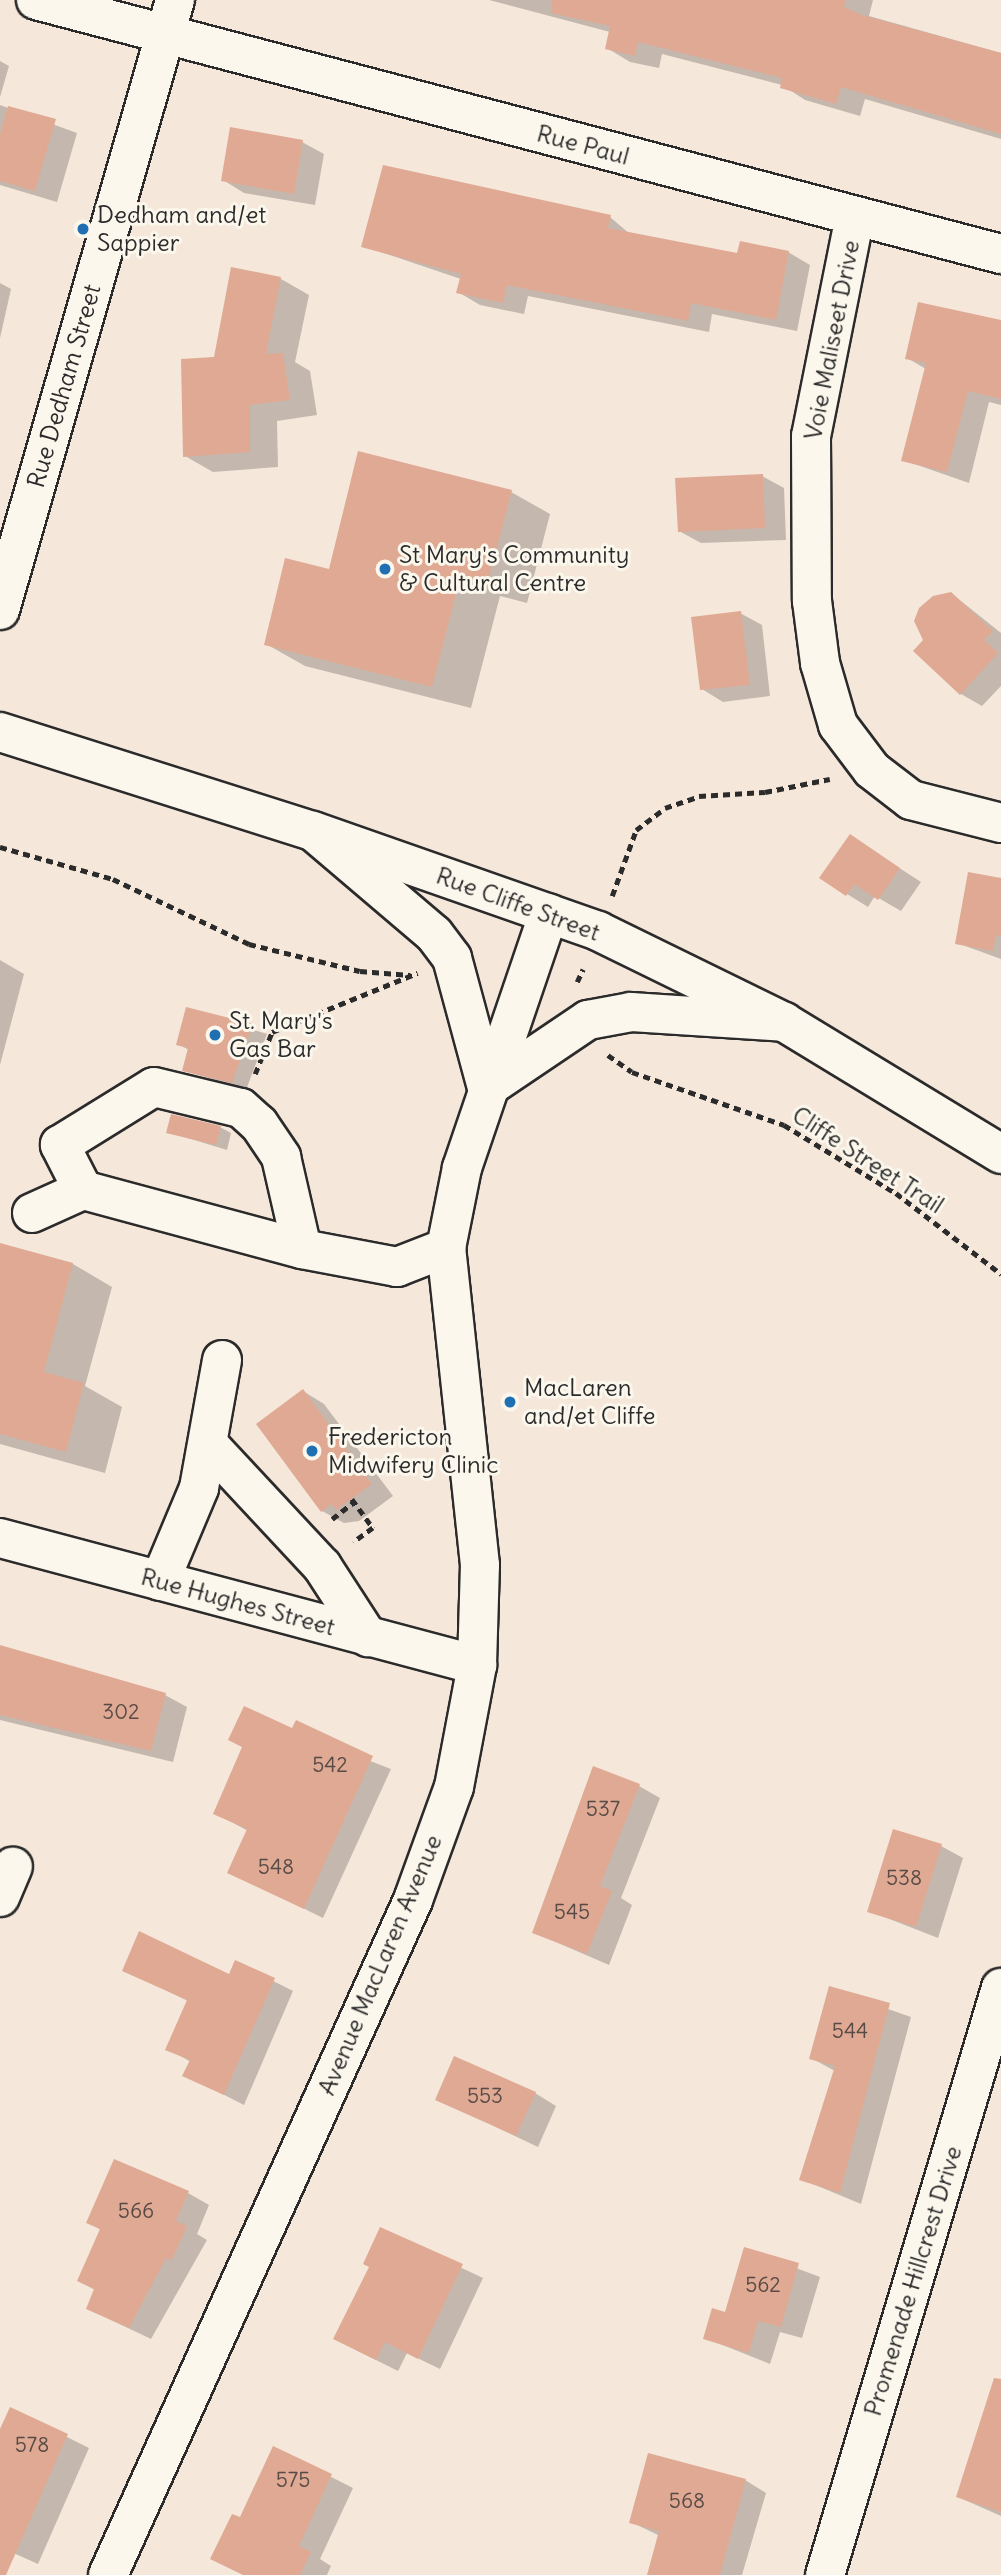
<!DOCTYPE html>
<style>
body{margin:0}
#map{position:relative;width:1001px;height:2575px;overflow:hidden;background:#f5e7da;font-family:Delius,sans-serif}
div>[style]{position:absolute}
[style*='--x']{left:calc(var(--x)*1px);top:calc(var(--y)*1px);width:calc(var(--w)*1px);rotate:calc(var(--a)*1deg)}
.shadow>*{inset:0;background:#0003}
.building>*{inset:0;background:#dfa994}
.path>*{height:4.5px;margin-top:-2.25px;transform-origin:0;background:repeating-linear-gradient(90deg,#2b2b2b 0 7px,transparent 0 12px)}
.roads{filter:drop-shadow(2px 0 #2b2b2b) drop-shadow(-2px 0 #2b2b2b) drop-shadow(0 2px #2b2b2b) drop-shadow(0 -2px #2b2b2b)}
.minor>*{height:38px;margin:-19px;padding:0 19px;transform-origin:19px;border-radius:19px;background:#fbf7ec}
.major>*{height:38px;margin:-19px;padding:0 19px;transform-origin:19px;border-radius:19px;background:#fbf7ec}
.dots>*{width:19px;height:19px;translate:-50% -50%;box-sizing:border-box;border:4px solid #fbf7ec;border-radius:50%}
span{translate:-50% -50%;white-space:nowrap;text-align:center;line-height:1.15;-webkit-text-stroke:6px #fbf7ec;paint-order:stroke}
.number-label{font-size:21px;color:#584a45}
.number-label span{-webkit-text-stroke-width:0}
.street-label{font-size:24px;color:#2b2b2b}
.poi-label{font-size:24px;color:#2b2b2b}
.left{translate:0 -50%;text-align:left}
</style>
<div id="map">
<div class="shadow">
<div style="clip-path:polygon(489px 0,873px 0,869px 16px,1001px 53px,1001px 139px,865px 99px,860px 116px,805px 100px,782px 85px,662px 54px,659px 68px,630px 62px,607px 48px,610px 32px)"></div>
<div style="clip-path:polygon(0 61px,9px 66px,0 97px)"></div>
<div style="clip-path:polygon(0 105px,77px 133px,57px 202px,0 185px)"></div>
<div style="clip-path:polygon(302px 142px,324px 154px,315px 205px,244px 193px,223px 180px)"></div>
<div style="clip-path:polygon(610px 217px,630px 234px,739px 255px,788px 252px,810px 265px,797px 331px,712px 314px,709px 332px,528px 296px,524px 314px,480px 305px,458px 292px,461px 279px,363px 246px)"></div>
<div style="clip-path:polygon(233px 269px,281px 279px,309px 295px,295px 362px,310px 371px,317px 415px,277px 421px,278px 467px,213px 472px,185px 456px,215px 359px)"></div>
<div style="clip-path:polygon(0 283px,11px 289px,0 338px)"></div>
<div style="clip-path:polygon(1001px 326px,1001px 405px,989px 402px,969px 483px,903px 460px,926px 369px,907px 358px)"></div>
<div style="clip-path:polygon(762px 476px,784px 488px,786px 540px,701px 543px,679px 531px)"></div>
<div style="clip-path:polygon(511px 492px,550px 514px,527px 603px,500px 596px,471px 708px,305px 666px,266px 644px,330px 571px)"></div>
<div style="clip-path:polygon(951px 593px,1001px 633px,1001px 686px,982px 706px,961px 694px,925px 640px)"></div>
<div style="clip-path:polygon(740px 613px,762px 625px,770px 696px,723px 702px,702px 689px)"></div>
<div style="clip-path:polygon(850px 836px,921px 882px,901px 911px,875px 896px,868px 907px,847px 894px)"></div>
<div style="clip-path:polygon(1001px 880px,1001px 959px,957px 943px)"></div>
<div style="clip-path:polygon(0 960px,24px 974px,0 1065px)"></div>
<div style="clip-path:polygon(187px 1009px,267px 1034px,246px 1090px,184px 1070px,189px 1050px,178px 1044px)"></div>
<div style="clip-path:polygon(220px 1127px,231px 1133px,227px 1150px,168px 1132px)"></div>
<div style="clip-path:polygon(0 1244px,73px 1264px,112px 1287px,85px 1386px,122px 1407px,105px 1473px,0 1444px)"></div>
<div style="clip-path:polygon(303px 1391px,324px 1404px,393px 1496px,359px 1521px,344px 1523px,322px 1511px)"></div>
<div style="clip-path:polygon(0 1647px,165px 1695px,187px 1707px,173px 1762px,0 1720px)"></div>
<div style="clip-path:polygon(292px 1731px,391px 1769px,323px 1918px,229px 1872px,248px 1831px,215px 1813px)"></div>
<div style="clip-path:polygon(639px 1786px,660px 1798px,621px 1898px,632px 1905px,609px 1965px,535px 1933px)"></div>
<div style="clip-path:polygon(941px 1846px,963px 1858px,938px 1938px,869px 1911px)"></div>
<div style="clip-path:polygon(236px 1962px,293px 1991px,244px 2105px,185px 2075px,191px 2062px,168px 2049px,188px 2001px,124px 1970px,230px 1976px)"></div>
<div style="clip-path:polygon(830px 1989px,911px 2017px,861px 2204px,801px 2179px,835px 2071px,811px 2058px)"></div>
<div style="clip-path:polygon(535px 2093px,556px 2106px,538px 2147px,437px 2099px)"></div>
<div style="clip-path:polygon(188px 2193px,209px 2205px,197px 2234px,207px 2240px,151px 2339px,88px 2309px,95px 2290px,79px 2281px,101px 2230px,88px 2222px)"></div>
<div style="clip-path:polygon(381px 2230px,483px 2278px,440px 2369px,407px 2353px,398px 2371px,356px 2350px)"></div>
<div style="clip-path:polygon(745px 2249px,820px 2277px,802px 2338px,780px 2332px,770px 2364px,705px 2338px,726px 2314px)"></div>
<div style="clip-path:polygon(11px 2409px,89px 2448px,38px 2564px,0 2547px,0 2434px)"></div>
<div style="clip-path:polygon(1001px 2436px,1001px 2516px,958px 2497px)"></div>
<div style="clip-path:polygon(274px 2448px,353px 2488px,320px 2559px,331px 2566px,327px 2575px,243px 2575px,241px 2520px)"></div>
<div style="clip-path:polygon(745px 2480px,766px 2493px,742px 2575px,649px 2575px,660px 2536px,631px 2522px)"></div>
</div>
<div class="building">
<div style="clip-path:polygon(552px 0,846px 0,844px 7px,862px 15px,1001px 53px,1001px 134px,841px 87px,836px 104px,780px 88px,782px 78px,638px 42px,635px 56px,605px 49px,610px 26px,551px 13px)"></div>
<div style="clip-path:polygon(8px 106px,56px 119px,35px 191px,0 181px,0 135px)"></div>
<div style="clip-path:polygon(230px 127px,303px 140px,294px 194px,221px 181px)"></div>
<div style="clip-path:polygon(383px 165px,611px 215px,608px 228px,737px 253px,740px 241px,789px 251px,776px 320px,691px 303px,688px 321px,507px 285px,503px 303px,456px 293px,461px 274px,361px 247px)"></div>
<div style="clip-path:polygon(231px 267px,281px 277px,266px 354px,283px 353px,290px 400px,250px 405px,250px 452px,183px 457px,181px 359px,214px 357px)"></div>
<div style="clip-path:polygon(918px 302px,1001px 320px,1001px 399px,968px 391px,947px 472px,901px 461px,926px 363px,905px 359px)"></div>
<div style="clip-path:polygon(358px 451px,512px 490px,488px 582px,461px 575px,432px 687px,264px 645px,285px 558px,329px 569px)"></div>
<div style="clip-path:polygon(763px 474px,765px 528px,678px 532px,675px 478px)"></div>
<div style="clip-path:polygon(951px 592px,993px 631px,984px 640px,998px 653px,960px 695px,913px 651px,923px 640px,914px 621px,919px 608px,933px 596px)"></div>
<div style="clip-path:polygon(741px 611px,750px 685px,700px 690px,691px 617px)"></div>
<div style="clip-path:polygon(850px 834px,900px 868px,878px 900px,854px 884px,846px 896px,819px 878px)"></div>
<div style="clip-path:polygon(968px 872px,1001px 878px,1001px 936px,996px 935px,993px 951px,955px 944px)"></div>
<div style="clip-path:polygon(186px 1007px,253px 1024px,232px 1083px,182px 1071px,188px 1048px,176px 1045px)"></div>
<div style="clip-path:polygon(171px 1114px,221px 1126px,216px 1145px,166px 1133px)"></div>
<div style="clip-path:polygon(0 1243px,73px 1263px,44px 1372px,84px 1383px,66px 1452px,0 1434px)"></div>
<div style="clip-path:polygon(303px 1389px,372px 1484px,336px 1510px,332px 1504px,321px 1512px,256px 1424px)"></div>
<div style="clip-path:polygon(0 1645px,166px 1693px,151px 1751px,0 1715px)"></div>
<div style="clip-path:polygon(244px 1706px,292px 1728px,296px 1720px,373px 1756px,304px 1909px,227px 1873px,247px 1829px,213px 1814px,242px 1747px,228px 1740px)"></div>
<div style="clip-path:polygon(593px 1766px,640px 1784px,600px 1886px,612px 1891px,587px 1954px,532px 1933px)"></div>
<div style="clip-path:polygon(893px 1829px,942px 1844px,916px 1927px,867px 1912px)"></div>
<div style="clip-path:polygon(139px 1931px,229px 1974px,235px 1960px,275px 1978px,224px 2095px,182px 2076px,190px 2060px,165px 2050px,187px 2000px,122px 1971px)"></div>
<div style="clip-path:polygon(829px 1986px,890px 2003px,840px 2193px,799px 2180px,835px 2066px,809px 2059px)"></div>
<div style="clip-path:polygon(454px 2056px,536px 2092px,516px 2136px,435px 2100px)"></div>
<div style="clip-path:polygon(114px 2159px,189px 2191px,176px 2221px,187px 2226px,172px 2260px,166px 2258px,129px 2328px,86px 2309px,94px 2289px,77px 2281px,100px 2229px,86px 2223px)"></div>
<div style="clip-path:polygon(380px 2227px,463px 2264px,418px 2359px,385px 2342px,376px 2360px,333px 2339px,369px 2267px,363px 2264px)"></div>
<div style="clip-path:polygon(744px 2247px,799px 2263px,781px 2327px,758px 2321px,749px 2353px,703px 2339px,712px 2308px,725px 2312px)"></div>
<div style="clip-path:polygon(994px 2378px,1001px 2379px,1001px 2512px,956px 2497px)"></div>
<div style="clip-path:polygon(10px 2407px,68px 2434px,6px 2575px,0 2575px,0 2429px)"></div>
<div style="clip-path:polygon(273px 2446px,332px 2474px,299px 2546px,311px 2552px,300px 2575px,243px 2575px,210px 2559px,232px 2514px,240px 2517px)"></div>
<div style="clip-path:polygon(648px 2453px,746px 2479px,720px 2575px,647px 2575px,659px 2531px,629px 2523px)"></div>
</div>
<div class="path">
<div style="--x:0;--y:847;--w:117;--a:15.8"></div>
<div style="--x:113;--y:879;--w:151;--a:25.5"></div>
<div style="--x:249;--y:944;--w:114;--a:13.7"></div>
<div style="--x:360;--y:971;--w:50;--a:4.6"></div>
<div style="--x:612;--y:896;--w:70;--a:-70"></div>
<div style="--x:636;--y:830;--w:36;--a:-37"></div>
<div style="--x:665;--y:808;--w:36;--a:-19"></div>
<div style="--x:699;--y:796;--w:66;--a:-3.5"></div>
<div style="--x:765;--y:792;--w:66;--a:-11.3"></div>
<div style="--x:577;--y:982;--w:14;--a:-65"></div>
<div style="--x:608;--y:1055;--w:29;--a:35"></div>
<div style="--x:632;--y:1072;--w:161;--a:19.2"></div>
<div style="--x:784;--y:1125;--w:131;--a:31.3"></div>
<div style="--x:896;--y:1193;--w:133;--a:37.6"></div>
<div style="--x:255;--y:1074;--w:45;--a:-68"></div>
<div style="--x:272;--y:1032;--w:157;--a:-22.1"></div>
<div style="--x:352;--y:1499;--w:36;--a:54"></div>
<div style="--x:373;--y:1528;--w:24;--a:144"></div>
<div style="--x:332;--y:1519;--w:28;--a:-38"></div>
</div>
<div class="roads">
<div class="minor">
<div style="--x:36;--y:0;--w:998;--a:14.75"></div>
<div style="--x:855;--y:216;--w:224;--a:101.3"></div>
<div style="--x:811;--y:436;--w:165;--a:89.7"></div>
<div style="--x:812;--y:601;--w:63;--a:82.6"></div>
<div style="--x:820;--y:663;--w:65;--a:73.8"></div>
<div style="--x:838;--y:725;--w:56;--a:52.9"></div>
<div style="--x:872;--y:770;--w:49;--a:37.6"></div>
<div style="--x:911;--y:800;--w:93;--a:14.3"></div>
<div style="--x:0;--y:610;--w:635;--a:-73.99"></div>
<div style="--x:314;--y:832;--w:157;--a:40.4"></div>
<div style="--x:434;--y:934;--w:30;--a:53"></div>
<div style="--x:452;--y:958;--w:135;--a:74.9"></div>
<div style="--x:487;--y:1088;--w:122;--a:-34"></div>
<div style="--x:588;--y:1020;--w:44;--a:-10.5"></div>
<div style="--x:631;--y:1012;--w:153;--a:3.7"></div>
<div style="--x:83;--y:1190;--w:227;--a:15.1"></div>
<div style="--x:302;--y:1249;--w:97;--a:10.7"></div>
<div style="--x:397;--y:1267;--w:53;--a:-21.2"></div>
<div style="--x:32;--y:1213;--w:56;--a:-24.3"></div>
<div style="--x:83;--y:1190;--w:51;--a:-117.1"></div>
<div style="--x:60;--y:1145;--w:110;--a:-31.7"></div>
<div style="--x:154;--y:1087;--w:89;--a:13.6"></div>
<div style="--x:241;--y:1108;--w:24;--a:42"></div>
<div style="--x:259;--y:1124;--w:40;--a:56"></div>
<div style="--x:281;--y:1157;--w:94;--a:77.1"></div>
<div style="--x:210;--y:1446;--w:164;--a:47"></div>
<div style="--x:322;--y:1566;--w:85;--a:57.1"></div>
<div style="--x:0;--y:1538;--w:494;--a:14.9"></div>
<div style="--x:160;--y:1581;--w:101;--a:-67.2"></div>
<div style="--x:199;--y:1488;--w:130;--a:-79.8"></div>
<div style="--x:0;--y:1897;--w:33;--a:-67"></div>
<div style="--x:108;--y:2575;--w:741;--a:-65.68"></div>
<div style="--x:413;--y:1900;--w:120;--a:-70.1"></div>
<div style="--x:454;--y:1787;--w:124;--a:-79.3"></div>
<div style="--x:477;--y:1665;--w:100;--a:-88.3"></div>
<div style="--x:480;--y:1565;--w:319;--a:-96.1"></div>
<div style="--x:446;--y:1248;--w:82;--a:-78.7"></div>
<div style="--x:462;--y:1168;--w:269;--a:-71.2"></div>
<div style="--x:825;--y:2575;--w:613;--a:-73.31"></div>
</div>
<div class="major">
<div style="--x:0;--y:732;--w:328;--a:17.6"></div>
<div style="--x:313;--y:831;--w:302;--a:19.3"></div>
<div style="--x:598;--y:931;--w:207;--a:26.1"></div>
<div style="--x:784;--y:1022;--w:254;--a:31.3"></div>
</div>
</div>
<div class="dots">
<div style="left:83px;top:229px;background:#1f6fb2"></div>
<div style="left:385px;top:569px;background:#1f6fb2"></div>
<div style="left:215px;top:1035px;background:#1f6fb2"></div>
<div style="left:510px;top:1402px;background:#1f6fb2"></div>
<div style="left:312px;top:1451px;background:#1f6fb2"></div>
</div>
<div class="number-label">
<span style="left:121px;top:1712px">302</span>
<span style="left:330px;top:1765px">542</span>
<span style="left:603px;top:1809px">537</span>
<span style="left:276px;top:1867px">548</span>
<span style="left:904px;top:1878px">538</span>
<span style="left:572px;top:1912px">545</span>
<span style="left:850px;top:2031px">544</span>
<span style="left:485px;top:2096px">553</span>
<span style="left:136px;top:2211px">566</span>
<span style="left:763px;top:2285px">562</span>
<span style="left:32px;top:2445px">578</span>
<span style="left:293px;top:2480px">575</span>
<span style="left:687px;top:2501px">568</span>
</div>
<div class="street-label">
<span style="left:583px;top:145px;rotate:15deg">Rue Paul</span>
<span style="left:832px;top:340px;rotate:-79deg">Voie Maliseet Drive</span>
<span style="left:64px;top:386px;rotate:-74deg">Rue Dedham Street</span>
<span style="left:518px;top:904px;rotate:20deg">Rue Cliffe Street</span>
<span style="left:868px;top:1160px;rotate:33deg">Cliffe Street Trail</span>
<span style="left:238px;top:1602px;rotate:15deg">Rue Hughes Street</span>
<span style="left:380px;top:1965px;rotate:-67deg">Avenue MacLaren Avenue</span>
<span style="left:913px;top:2281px;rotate:-73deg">Promenade Hillcrest Drive</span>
</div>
<div class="poi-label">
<span class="left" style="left:97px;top:229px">Dedham and/et<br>Sappier</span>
<span class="left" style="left:399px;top:569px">St Mary's Community<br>&amp; Cultural Centre</span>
<span class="left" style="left:229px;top:1035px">St. Mary's<br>Gas Bar</span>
<span class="left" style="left:524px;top:1402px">MacLaren<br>and/et Cliffe</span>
<span class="left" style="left:328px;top:1451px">Fredericton<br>Midwifery Clinic</span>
</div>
</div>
